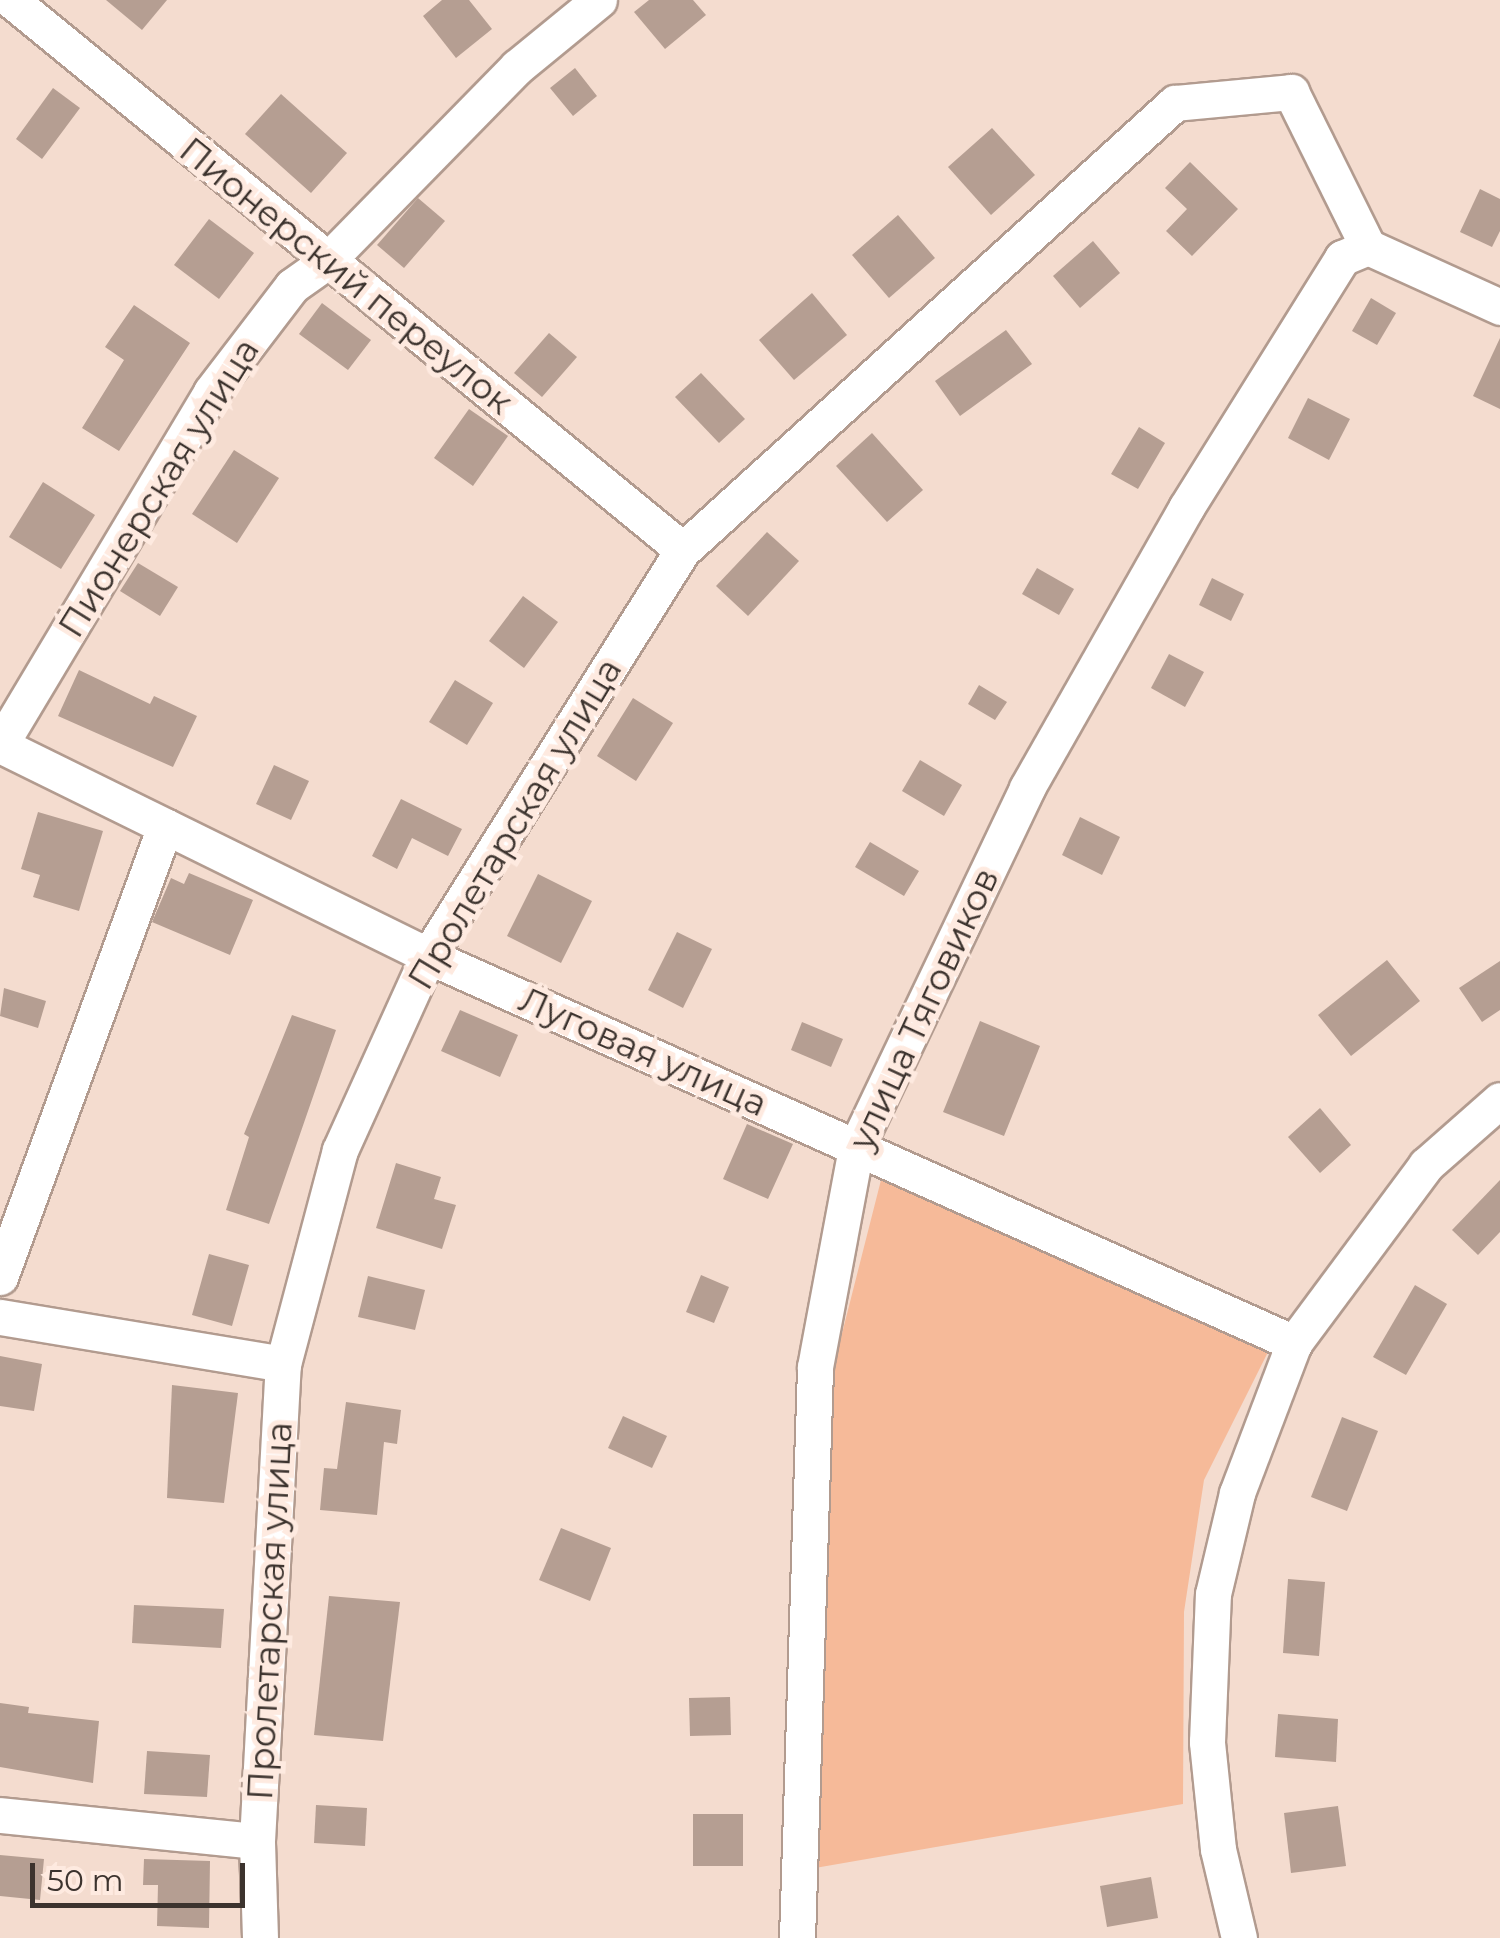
<!DOCTYPE html>
<meta charset="utf-8">
<style>
body{margin:0}
#map{position:relative;width:1500px;height:1938px;overflow:hidden;background:#f4dccf;font-family:Montserrat,sans-serif}
div>[style]{position:absolute}
[style*='--x']{left:calc(var(--x)*1px);top:calc(var(--y)*1px);width:calc(var(--w)*1px);rotate:calc(var(--a)*1deg)}
.green>*{inset:0;background:#f6ba99}
.building>*{inset:0;background:#b59e92}
.roads{filter:drop-shadow(2px 0 #b29b8f) drop-shadow(-2px 0 #b29b8f) drop-shadow(0 2px #b29b8f) drop-shadow(0 -2px #b29b8f)}
.street>*{height:35px;margin:-17.5px;padding:0 17.5px;transform-origin:17.5px;border-radius:17.5px;background:#fff}
span{translate:-50% -50%;white-space:nowrap;text-align:center;line-height:1.15;-webkit-text-stroke:10px #feeae0;paint-order:stroke}
.street-label{font-size:35px;color:#3c332e}
.scale{position:absolute;left:30px;top:1863px;width:215px;height:45px;box-sizing:border-box;border:5px solid #3c332e;border-top:0;padding-left:12px;font-size:30px;line-height:35px;white-space:nowrap;color:#3c332e;-webkit-text-stroke:8px #feeae0;paint-order:stroke}
</style>
<div id="map">
<div class="green">
<div style="clip-path:polygon(881px 1180px,1269px 1350px,1204px 1480px,1184px 1612px,1183px 1804px,815px 1868px,832px 1373px)"></div>
</div>
<div class="building">
<div style="clip-path:polygon(106px 0,167px 0,142px 30px)"></div>
<div style="clip-path:polygon(442px 0,469px 0,492px 29px,456px 58px,423px 16px)"></div>
<div style="clip-path:polygon(649px 0,693px 0,706px 15px,665px 49px,634px 12px)"></div>
<div style="clip-path:polygon(575px 68px,597px 96px,573px 116px,550px 88px)"></div>
<div style="clip-path:polygon(53px 88px,80px 108px,42px 159px,16px 139px)"></div>
<div style="clip-path:polygon(281px 94px,347px 153px,311px 193px,245px 134px)"></div>
<div style="clip-path:polygon(992px 128px,1035px 175px,991px 215px,948px 167px)"></div>
<div style="clip-path:polygon(1190px 162px,1238px 209px,1192px 256px,1166px 231px,1187px 209px,1165px 188px)"></div>
<div style="clip-path:polygon(1480px 189px,1500px 199px,1500px 231px,1492px 247px,1460px 232px)"></div>
<div style="clip-path:polygon(418px 198px,445px 221px,404px 268px,377px 245px)"></div>
<div style="clip-path:polygon(898px 215px,935px 258px,889px 298px,852px 255px)"></div>
<div style="clip-path:polygon(209px 219px,254px 253px,219px 299px,174px 265px)"></div>
<div style="clip-path:polygon(1093px 241px,1120px 273px,1080px 308px,1053px 276px)"></div>
<div style="clip-path:polygon(812px 293px,847px 335px,794px 380px,759px 340px)"></div>
<div style="clip-path:polygon(1371px 298px,1396px 313px,1377px 345px,1352px 331px)"></div>
<div style="clip-path:polygon(322px 303px,371px 340px,348px 370px,299px 334px)"></div>
<div style="clip-path:polygon(134px 305px,190px 343px,119px 451px,82px 428px,124px 360px,105px 347px)"></div>
<div style="clip-path:polygon(1006px 330px,1032px 364px,960px 416px,935px 381px)"></div>
<div style="clip-path:polygon(549px 333px,577px 357px,542px 397px,514px 373px)"></div>
<div style="clip-path:polygon(1500px 338px,1500px 409px,1473px 396px)"></div>
<div style="clip-path:polygon(701px 373px,745px 419px,719px 443px,675px 397px)"></div>
<div style="clip-path:polygon(1308px 398px,1350px 419px,1329px 460px,1288px 438px)"></div>
<div style="clip-path:polygon(469px 409px,508px 436px,473px 486px,434px 458px)"></div>
<div style="clip-path:polygon(1139px 427px,1165px 443px,1138px 489px,1111px 474px)"></div>
<div style="clip-path:polygon(872px 433px,923px 490px,887px 522px,836px 466px)"></div>
<div style="clip-path:polygon(234px 450px,279px 478px,237px 543px,192px 514px)"></div>
<div style="clip-path:polygon(43px 482px,95px 515px,61px 569px,9px 537px)"></div>
<div style="clip-path:polygon(767px 532px,799px 561px,748px 616px,716px 586px)"></div>
<div style="clip-path:polygon(138px 563px,178px 587px,160px 616px,120px 591px)"></div>
<div style="clip-path:polygon(1037px 568px,1074px 589px,1059px 615px,1022px 594px)"></div>
<div style="clip-path:polygon(1212px 578px,1244px 594px,1231px 621px,1199px 605px)"></div>
<div style="clip-path:polygon(523px 596px,558px 622px,524px 668px,489px 641px)"></div>
<div style="clip-path:polygon(1169px 654px,1204px 672px,1185px 707px,1151px 688px)"></div>
<div style="clip-path:polygon(79px 670px,150px 704px,154px 696px,197px 716px,173px 767px,58px 716px)"></div>
<div style="clip-path:polygon(455px 680px,493px 703px,467px 745px,429px 722px)"></div>
<div style="clip-path:polygon(979px 685px,1007px 702px,995px 720px,968px 704px)"></div>
<div style="clip-path:polygon(633px 698px,673px 723px,636px 781px,597px 756px)"></div>
<div style="clip-path:polygon(920px 760px,962px 785px,944px 816px,902px 791px)"></div>
<div style="clip-path:polygon(274px 765px,309px 781px,291px 820px,256px 804px)"></div>
<div style="clip-path:polygon(401px 799px,462px 829px,448px 856px,412px 838px,397px 869px,372px 856px)"></div>
<div style="clip-path:polygon(38px 812px,103px 831px,79px 911px,33px 897px,40px 875px,21px 869px)"></div>
<div style="clip-path:polygon(1080px 817px,1120px 837px,1102px 875px,1062px 855px)"></div>
<div style="clip-path:polygon(870px 842px,919px 871px,904px 896px,855px 867px)"></div>
<div style="clip-path:polygon(189px 873px,253px 900px,230px 955px,152px 922px,171px 878px,184px 884px)"></div>
<div style="clip-path:polygon(538px 874px,592px 901px,561px 963px,507px 936px)"></div>
<div style="clip-path:polygon(677px 932px,712px 949px,683px 1008px,648px 990px)"></div>
<div style="clip-path:polygon(1387px 960px,1420px 1001px,1351px 1056px,1318px 1015px)"></div>
<div style="clip-path:polygon(1500px 961px,1500px 1010px,1482px 1022px,1459px 988px)"></div>
<div style="clip-path:polygon(4px 988px,46px 1001px,38px 1028px,0 1016px)"></div>
<div style="clip-path:polygon(460px 1010px,518px 1035px,500px 1077px,441px 1051px)"></div>
<div style="clip-path:polygon(292px 1015px,336px 1030px,269px 1224px,226px 1210px,249px 1137px,244px 1134px)"></div>
<div style="clip-path:polygon(980px 1021px,1040px 1046px,1004px 1136px,943px 1112px)"></div>
<div style="clip-path:polygon(802px 1022px,843px 1039px,831px 1067px,791px 1050px)"></div>
<div style="clip-path:polygon(1320px 1108px,1351px 1145px,1320px 1173px,1288px 1137px)"></div>
<div style="clip-path:polygon(747px 1124px,793px 1144px,768px 1199px,723px 1179px)"></div>
<div style="clip-path:polygon(396px 1163px,441px 1177px,434px 1199px,456px 1205px,442px 1249px,376px 1228px)"></div>
<div style="clip-path:polygon(1500px 1180px,1500px 1232px,1478px 1255px,1452px 1230px)"></div>
<div style="clip-path:polygon(209px 1254px,249px 1265px,232px 1326px,192px 1315px)"></div>
<div style="clip-path:polygon(701px 1275px,729px 1287px,714px 1323px,686px 1312px)"></div>
<div style="clip-path:polygon(368px 1276px,425px 1290px,415px 1330px,358px 1317px)"></div>
<div style="clip-path:polygon(1415px 1285px,1447px 1304px,1406px 1375px,1373px 1357px)"></div>
<div style="clip-path:polygon(0 1356px,42px 1364px,34px 1411px,0 1406px)"></div>
<div style="clip-path:polygon(172px 1385px,238px 1393px,224px 1503px,167px 1498px)"></div>
<div style="clip-path:polygon(346px 1402px,401px 1410px,397px 1444px,384px 1442px,377px 1515px,320px 1510px,324px 1468px,337px 1469px)"></div>
<div style="clip-path:polygon(623px 1416px,667px 1436px,652px 1468px,608px 1448px)"></div>
<div style="clip-path:polygon(1342px 1417px,1378px 1431px,1347px 1511px,1311px 1497px)"></div>
<div style="clip-path:polygon(561px 1528px,611px 1548px,590px 1601px,539px 1580px)"></div>
<div style="clip-path:polygon(1288px 1579px,1325px 1582px,1319px 1656px,1283px 1653px)"></div>
<div style="clip-path:polygon(329px 1596px,400px 1602px,383px 1741px,314px 1735px)"></div>
<div style="clip-path:polygon(134px 1605px,224px 1609px,221px 1648px,132px 1643px)"></div>
<div style="clip-path:polygon(730px 1697px,731px 1735px,690px 1736px,689px 1698px)"></div>
<div style="clip-path:polygon(0 1703px,29px 1707px,28px 1713px,99px 1721px,93px 1783px,0 1767px)"></div>
<div style="clip-path:polygon(1278px 1714px,1338px 1719px,1336px 1762px,1275px 1757px)"></div>
<div style="clip-path:polygon(147px 1751px,210px 1755px,207px 1797px,144px 1794px)"></div>
<div style="clip-path:polygon(316px 1805px,367px 1808px,365px 1846px,314px 1843px)"></div>
<div style="clip-path:polygon(1338px 1806px,1346px 1866px,1291px 1873px,1284px 1813px)"></div>
<div style="clip-path:polygon(693px 1814px,743px 1814px,743px 1866px,693px 1866px)"></div>
<div style="clip-path:polygon(0 1855px,44px 1859px,40px 1900px,0 1896px)"></div>
<div style="clip-path:polygon(144px 1859px,210px 1861px,209px 1928px,157px 1926px,158px 1885px,143px 1885px)"></div>
<div style="clip-path:polygon(1151px 1877px,1158px 1918px,1107px 1927px,1100px 1886px)"></div>
</div>
<div class="roads">
<div class="street">
<div style="--x:11;--y:0;--w:868;--a:39.3"></div>
<div style="--x:1368;--y:247;--w:145;--a:24.4"></div>
<div style="--x:0;--y:745;--w:477;--a:26.2"></div>
<div style="--x:428;--y:956;--w:949;--a:24.08"></div>
<div style="--x:0;--y:745;--w:411;--a:-59.1"></div>
<div style="--x:211;--y:392;--w:133;--a:-52.6"></div>
<div style="--x:292;--y:286;--w:42;--a:-35.2"></div>
<div style="--x:326;--y:262;--w:273;--a:-45.6"></div>
<div style="--x:517;--y:67;--w:106;--a:-39.3"></div>
<div style="--x:0;--y:1277;--w:480;--a:-69.9"></div>
<div style="--x:0;--y:1317;--w:287;--a:9.4"></div>
<div style="--x:0;--y:1815;--w:258;--a:5.8"></div>
<div style="--x:260;--y:1938;--w:97;--a:-91.8"></div>
<div style="--x:257;--y:1841;--w:478;--a:-86.9"></div>
<div style="--x:283;--y:1364;--w:221;--a:-75.1"></div>
<div style="--x:340;--y:1150;--w:213;--a:-65.6"></div>
<div style="--x:428;--y:956;--w:479;--a:-57.9"></div>
<div style="--x:683;--y:550;--w:665;--a:-42.26"></div>
<div style="--x:1175;--y:103;--w:117;--a:-5.4"></div>
<div style="--x:1291;--y:92;--w:173;--a:63.6"></div>
<div style="--x:797;--y:1938;--w:571;--a:-88.19"></div>
<div style="--x:815;--y:1367;--w:224;--a:-79.4"></div>
<div style="--x:856;--y:1147;--w:398;--a:-64.5"></div>
<div style="--x:1027;--y:788;--w:322;--a:-60.4"></div>
<div style="--x:1186;--y:508;--w:295;--a:-58"></div>
<div style="--x:1342;--y:258;--w:28;--a:-23"></div>
<div style="--x:1239;--y:1938;--w:91;--a:-103.3"></div>
<div style="--x:1218;--y:1849;--w:108;--a:-95.9"></div>
<div style="--x:1207;--y:1742;--w:148;--a:-87.7"></div>
<div style="--x:1213;--y:1594;--w:104;--a:-76.6"></div>
<div style="--x:1237;--y:1493;--w:160;--a:-69.2"></div>
<div style="--x:1294;--y:1343;--w:222;--a:-53.4"></div>
<div style="--x:1426;--y:1165;--w:98;--a:-41.3"></div>
</div>
</div>
<div class="street-label">
<span style="left:346px;top:276px;rotate:39deg">Пионерский переулок</span>
<span style="left:159px;top:488px;rotate:-58deg">Пионерская улица</span>
<span style="left:515px;top:824px;rotate:-59deg">Пролетарская улица</span>
<span style="left:924px;top:1009px;rotate:-65deg">улица Тяговиков</span>
<span style="left:643px;top:1052px;rotate:24deg">Луговая улица</span>
<span style="left:270px;top:1611px;rotate:-87deg">Пролетарская улица</span>
</div>
<div class="scale">50 m</div>
</div>
